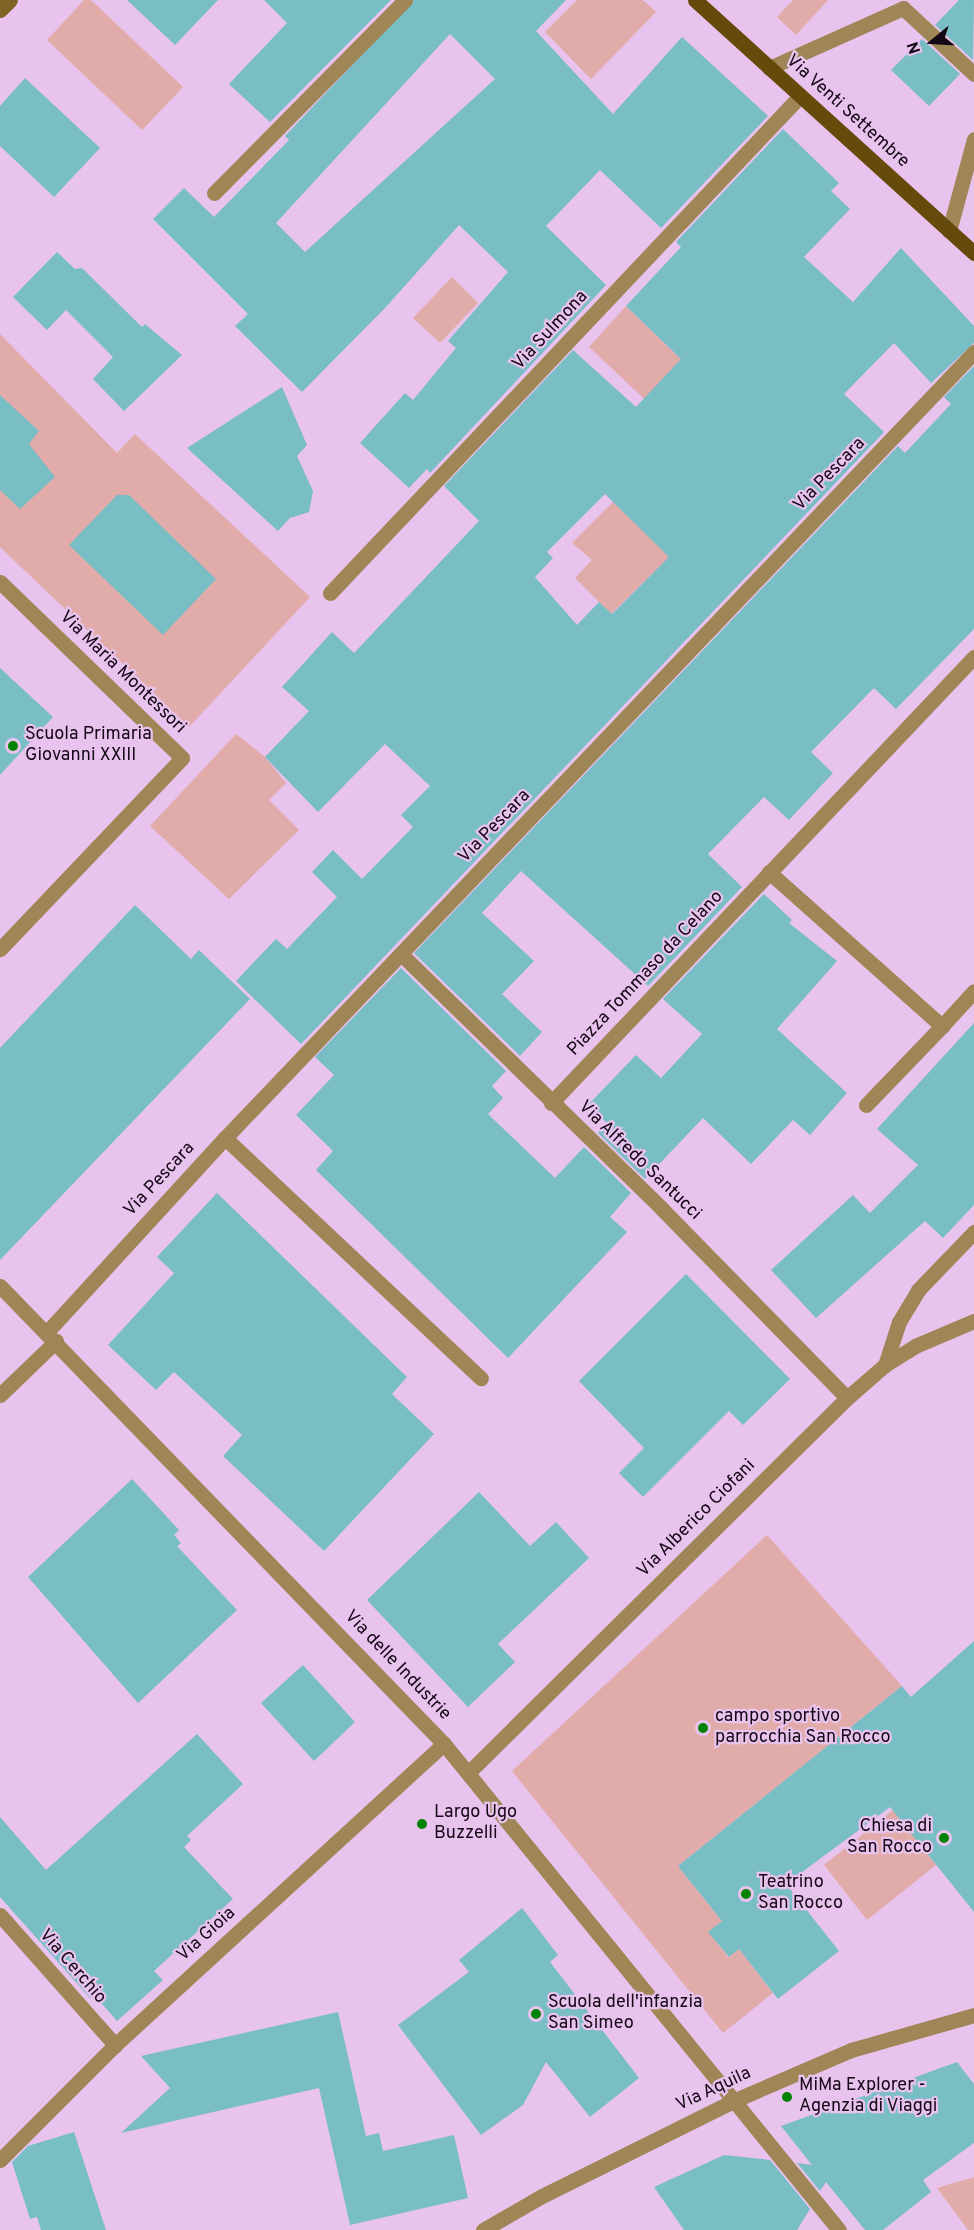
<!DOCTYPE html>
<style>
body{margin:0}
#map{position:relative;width:974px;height:2230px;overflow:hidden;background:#e8c3ed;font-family:Overpass,sans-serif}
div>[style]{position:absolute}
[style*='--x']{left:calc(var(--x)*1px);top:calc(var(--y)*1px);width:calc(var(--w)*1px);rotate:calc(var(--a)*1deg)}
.green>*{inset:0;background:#e0aba8}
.building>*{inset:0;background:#79bec4}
.service>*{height:15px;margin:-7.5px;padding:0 7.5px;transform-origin:7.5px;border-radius:7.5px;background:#9f8656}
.minor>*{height:15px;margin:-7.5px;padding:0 7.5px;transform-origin:7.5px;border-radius:7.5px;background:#9f8656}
.secondary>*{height:15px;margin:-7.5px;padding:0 7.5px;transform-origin:7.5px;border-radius:7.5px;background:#806224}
.primary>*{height:15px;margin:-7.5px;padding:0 7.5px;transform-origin:7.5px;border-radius:7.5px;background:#654a0c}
.dots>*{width:16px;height:16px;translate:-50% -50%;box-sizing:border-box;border:3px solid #e8c3ed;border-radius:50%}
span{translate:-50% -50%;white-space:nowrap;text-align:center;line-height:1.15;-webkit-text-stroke:4.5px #e8c3ed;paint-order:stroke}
.street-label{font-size:18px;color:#150816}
.poi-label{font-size:18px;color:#150816}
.left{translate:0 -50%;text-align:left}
.right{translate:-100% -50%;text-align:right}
.north{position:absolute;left:902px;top:12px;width:60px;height:60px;-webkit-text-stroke:4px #e8c3ed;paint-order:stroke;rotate:252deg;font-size:16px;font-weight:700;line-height:24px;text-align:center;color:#150816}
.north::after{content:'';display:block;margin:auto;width:21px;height:27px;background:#150816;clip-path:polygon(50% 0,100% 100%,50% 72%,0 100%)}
</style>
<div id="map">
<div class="green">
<div style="clip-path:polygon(84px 0,91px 0,183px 87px,142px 130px,47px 40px)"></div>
<div style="clip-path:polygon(577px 0,643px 0,656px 12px,591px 79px,545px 32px)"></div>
<div style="clip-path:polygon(793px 0,828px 0,796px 35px,777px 17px)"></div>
<div style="clip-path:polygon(452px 277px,478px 303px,440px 343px,413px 318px)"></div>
<div style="clip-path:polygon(626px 306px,692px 370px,655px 409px,589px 347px)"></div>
<div style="clip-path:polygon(0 334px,117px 453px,135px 434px,310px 597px,189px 727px,0 547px)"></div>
<div style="clip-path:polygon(613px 502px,638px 526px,678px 549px,611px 614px,575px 578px,592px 560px,572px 543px)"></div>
<div style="clip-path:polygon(236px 734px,265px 757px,286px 783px,269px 800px,299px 830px,229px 899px,150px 826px)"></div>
<div style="clip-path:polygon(767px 1535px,902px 1686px,678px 1866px,722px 1921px,709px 1932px,728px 1957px,739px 1949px,773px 1993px,723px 2033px,512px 1771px)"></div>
<div style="clip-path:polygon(893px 1810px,936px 1865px,867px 1920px,824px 1865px)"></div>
<div style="clip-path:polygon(974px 2177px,974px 2230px,968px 2230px,937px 2188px)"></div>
</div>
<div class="building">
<div style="clip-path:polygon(127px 0,218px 0,175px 45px)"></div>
<div style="clip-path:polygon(264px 0,391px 0,270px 122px,229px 84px,287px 23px)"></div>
<div style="clip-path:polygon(evenodd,414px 0,566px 0,536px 31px,613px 114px,682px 37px,768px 116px,661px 228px,600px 170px,546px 226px,606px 285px,430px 473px,427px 469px,409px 488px,360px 443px,405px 393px,413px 400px,456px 348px,448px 341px,508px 272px,459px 225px,386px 307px,302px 392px,235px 326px,248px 314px,153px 219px,184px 188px,214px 217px,289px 140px,285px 136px,414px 0,450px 34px,495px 79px,305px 252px,276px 223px,450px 34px)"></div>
<div style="clip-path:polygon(959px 0,974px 0,973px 60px,935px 25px)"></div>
<div style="clip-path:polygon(922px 39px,960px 74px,929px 106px,891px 70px)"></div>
<div style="clip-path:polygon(25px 78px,100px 148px,54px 197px,0 146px,0 106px)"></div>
<div style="clip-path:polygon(evenodd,783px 129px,839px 183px,831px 191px,850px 209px,804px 257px,853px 302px,901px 248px,974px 326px,974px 343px,931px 383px,894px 343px,844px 394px,884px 432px,301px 1044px,236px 981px,276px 939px,287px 949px,337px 897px,312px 872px,333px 850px,362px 879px,413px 827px,401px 815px,430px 786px,385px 744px,318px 812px,265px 757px,309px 711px,282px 687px,332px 632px,354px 653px,479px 521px,444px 486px,573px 350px,636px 407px,681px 359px,626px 306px,681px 247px,676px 242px,783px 129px,605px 494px,669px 557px,612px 614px,599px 602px,577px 625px,535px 577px,553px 558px,547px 552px,605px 494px)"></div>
<div style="clip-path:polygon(57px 252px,75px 269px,82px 268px,142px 327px,145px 324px,182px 355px,124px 411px,93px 379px,113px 357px,66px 310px,47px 330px,13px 297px)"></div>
<div style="clip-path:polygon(974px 366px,974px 629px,896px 709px,874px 688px,811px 752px,833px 773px,789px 820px,764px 797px,708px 854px,742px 887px,648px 986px,521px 871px,482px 913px,534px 961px,502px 994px,542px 1032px,520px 1056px,414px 953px,898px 446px,905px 453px,951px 404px,944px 397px)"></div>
<div style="clip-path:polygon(282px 387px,307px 445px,297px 456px,313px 491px,309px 512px,290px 518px,278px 531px,187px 448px)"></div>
<div style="clip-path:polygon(0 395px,39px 431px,29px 444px,55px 477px,20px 509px,0 490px)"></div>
<div style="clip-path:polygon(117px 495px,129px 495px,216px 579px,163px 635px,69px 545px)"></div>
<div style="clip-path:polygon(0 668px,53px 717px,0 775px)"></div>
<div style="clip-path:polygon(764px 894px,792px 920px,789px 923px,837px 961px,777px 1029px,847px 1093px,810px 1135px,793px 1120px,751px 1164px,703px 1118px,645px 1179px,598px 1133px,607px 1123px,588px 1105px,636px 1055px,661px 1078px,702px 1034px,663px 999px)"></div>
<div style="clip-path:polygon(135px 905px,191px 959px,199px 950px,250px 999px,0 1260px,0 1048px)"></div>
<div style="clip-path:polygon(401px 968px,506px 1071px,492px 1086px,503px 1098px,488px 1114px,555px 1178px,584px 1147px,631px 1193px,610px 1217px,627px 1232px,508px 1358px,316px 1170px,333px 1151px,296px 1115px,334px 1075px,315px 1057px)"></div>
<div style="clip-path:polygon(974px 1023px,974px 1205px,943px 1238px,925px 1221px,816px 1318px,771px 1270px,853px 1195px,870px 1213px,918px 1165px,877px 1129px)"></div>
<div style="clip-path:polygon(217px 1193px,407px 1377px,392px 1394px,434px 1434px,324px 1551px,223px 1456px,242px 1435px,174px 1372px,156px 1390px,108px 1345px,174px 1273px,157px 1257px)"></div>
<div style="clip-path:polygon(686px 1274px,790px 1379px,743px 1425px,729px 1411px,643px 1497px,619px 1473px,644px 1448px,579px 1381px)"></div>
<div style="clip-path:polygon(132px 1479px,179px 1530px,174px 1535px,181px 1543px,177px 1546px,237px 1610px,138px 1703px,28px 1577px)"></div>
<div style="clip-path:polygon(479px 1492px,530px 1546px,556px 1522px,589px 1558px,498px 1644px,515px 1662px,468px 1707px,367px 1600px)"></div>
<div style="clip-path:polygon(974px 1641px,974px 1912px,890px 1807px,786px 1884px,839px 1951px,778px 1999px,739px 1949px,729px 1957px,708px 1932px,722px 1921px,678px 1866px,902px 1686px,911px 1697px)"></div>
<div style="clip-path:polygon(303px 1665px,355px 1722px,314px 1761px,261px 1703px)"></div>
<div style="clip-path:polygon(197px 1734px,243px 1784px,187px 1836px,191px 1840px,184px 1847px,233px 1899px,154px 1971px,163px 1980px,117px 2021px,95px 1996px,91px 1999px,0 1897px,0 1817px,46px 1870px)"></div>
<div style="clip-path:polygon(522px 1908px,558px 1955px,550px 1962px,639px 2078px,590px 2117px,546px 2062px,523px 2105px,481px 2135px,398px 2025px,469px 1972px,459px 1960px)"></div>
<div style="clip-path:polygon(338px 2012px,366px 2136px,379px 2133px,383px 2151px,454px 2135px,468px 2198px,350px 2225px,319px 2088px,121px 2133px,170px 2088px,141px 2056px)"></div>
<div style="clip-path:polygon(957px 2062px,974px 2084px,974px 2143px,923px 2180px,931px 2192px,883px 2230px,865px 2230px,826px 2182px,820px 2191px,797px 2163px,812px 2165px,781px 2126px)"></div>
<div style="clip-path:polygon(74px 2132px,106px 2230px,41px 2230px,37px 2217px,30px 2219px,12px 2162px,28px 2146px)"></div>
<div style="clip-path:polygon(724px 2155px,770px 2160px,810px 2209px,797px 2230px,684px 2230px,654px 2187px)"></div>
</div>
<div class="service">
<div style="--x:769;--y:68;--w:147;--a:-24.1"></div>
<div style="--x:903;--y:8;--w:97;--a:42.9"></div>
<div style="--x:214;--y:193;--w:272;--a:-45.3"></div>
<div style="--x:949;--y:231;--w:95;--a:-74.8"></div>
<div style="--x:225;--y:1138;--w:351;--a:43.2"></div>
</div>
<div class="minor">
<div style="--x:0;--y:582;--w:253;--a:44"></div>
<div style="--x:182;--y:758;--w:264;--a:133.6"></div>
<div style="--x:330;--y:593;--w:684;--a:-46.6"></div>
<div style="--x:769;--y:872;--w:232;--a:41.7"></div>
<div style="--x:942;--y:1026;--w:47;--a:-47.6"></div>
<div style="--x:401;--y:954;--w:365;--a:44.3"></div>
<div style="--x:662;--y:1209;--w:264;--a:45.6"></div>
<div style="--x:551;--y:1103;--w:615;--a:-46.52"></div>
<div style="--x:866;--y:1105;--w:110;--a:-46.1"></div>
<div style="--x:0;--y:1286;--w:638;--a:45.89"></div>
<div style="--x:444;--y:1744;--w:626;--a:50.9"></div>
<div style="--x:47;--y:1332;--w:263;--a:-47.5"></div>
<div style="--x:225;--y:1138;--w:1086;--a:-46.38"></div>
<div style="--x:885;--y:1365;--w:45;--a:-72"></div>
<div style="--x:899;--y:1322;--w:37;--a:-59"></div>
<div style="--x:918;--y:1290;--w:81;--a:-46"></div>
<div style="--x:0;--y:1395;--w:78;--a:-44"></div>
<div style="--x:468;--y:1773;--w:533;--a:-44.7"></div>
<div style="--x:847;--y:1398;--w:50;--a:-41"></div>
<div style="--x:885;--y:1365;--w:36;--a:-32"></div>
<div style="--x:915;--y:1346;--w:64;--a:-23"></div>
<div style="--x:0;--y:1915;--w:174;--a:48.5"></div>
<div style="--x:0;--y:2160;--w:163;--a:-45"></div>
<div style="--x:115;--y:2045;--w:446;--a:-42.5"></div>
<div style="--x:483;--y:2230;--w:68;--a:-30"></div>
<div style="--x:542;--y:2196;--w:213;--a:-26.4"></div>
<div style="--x:733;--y:2101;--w:129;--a:-23.4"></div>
<div style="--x:851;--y:2050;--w:128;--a:-15.9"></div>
</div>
<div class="secondary">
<div style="--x:0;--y:10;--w:14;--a:-45"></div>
</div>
<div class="primary">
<div style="--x:695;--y:0;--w:377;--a:42.2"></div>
</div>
<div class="dots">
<div style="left:13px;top:746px;background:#008300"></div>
<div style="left:703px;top:1728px;background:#008300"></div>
<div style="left:422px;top:1824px;background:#008300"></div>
<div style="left:944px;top:1838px;background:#008300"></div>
<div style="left:746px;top:1894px;background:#008300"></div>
<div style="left:536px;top:2014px;background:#008300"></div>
<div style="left:787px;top:2097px;background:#008300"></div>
</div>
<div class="street-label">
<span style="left:847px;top:112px;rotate:42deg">Via Venti Settembre</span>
<span style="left:551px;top:331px;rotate:-47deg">Via Sulmona</span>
<span style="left:830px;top:475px;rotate:-46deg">Via Pescara</span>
<span style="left:122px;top:673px;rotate:44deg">Via Maria Montessori</span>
<span style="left:495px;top:827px;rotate:-46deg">Via Pescara</span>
<span style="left:646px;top:974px;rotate:-47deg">Piazza Tommaso da Celano</span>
<span style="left:639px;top:1161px;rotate:44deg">Via Alfredo Santucci</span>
<span style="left:160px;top:1180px;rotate:-47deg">Via Pescara</span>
<span style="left:697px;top:1519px;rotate:-45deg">Via Alberico Ciofani</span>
<span style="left:397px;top:1666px;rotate:46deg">Via delle Industrie</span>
<span style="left:207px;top:1935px;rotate:-42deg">Via Gioia</span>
<span style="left:72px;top:1967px;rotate:49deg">Via Cerchio</span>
<span style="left:714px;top:2090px;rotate:-25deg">Via Aquila</span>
</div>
<div class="poi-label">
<span class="left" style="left:25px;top:746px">Scuola Primaria<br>Giovanni XXIII</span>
<span class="left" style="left:715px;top:1728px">campo sportivo<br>parrocchia San Rocco</span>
<span class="left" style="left:434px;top:1824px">Largo Ugo<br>Buzzelli</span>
<span class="right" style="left:932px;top:1838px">Chiesa di<br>San Rocco</span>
<span class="left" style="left:758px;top:1894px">Teatrino<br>San Rocco</span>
<span class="left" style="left:548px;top:2014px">Scuola dell'infanzia<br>San Simeo</span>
<span class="left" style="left:799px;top:2097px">MiMa Explorer -<br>Agenzia di Viaggi</span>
</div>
<div class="north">N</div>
</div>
